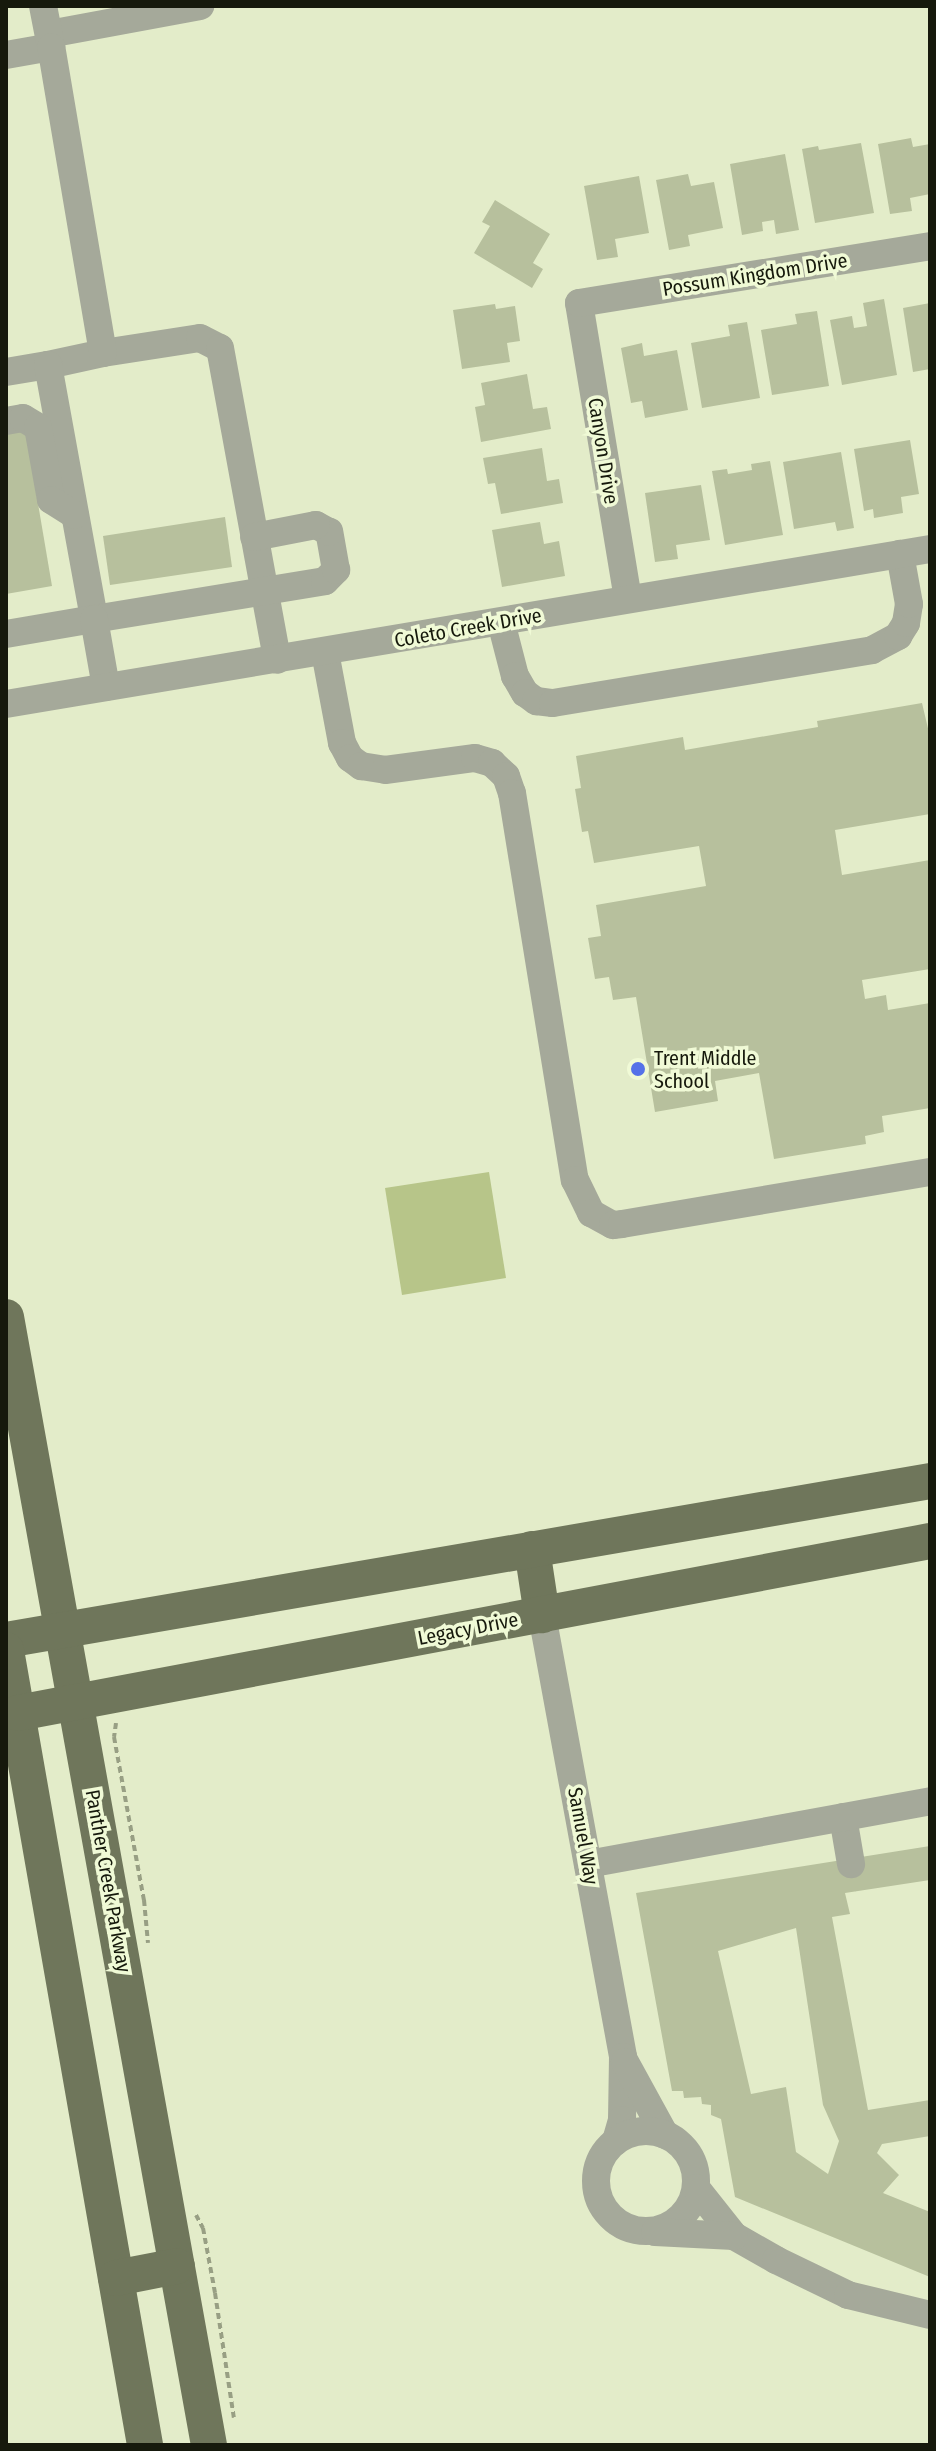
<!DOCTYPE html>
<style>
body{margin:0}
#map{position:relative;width:936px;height:2451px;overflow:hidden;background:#e3ecc9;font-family:"Fira Sans Condensed",sans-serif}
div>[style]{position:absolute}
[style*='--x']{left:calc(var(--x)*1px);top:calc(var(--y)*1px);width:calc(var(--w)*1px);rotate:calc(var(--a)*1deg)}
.green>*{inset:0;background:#b7c589}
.building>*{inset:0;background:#b7c09d}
.path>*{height:4px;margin-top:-2px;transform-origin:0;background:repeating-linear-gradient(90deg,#989f84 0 6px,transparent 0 10px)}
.minor>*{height:28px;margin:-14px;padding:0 14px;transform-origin:14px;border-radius:14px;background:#a5a99a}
.minor>.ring{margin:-14px;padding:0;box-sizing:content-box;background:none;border:28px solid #a5a99a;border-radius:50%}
.major>*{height:36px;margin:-18px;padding:0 18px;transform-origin:18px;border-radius:18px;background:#6f765b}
.dots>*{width:22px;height:22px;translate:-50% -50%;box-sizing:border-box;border:4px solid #f0fad6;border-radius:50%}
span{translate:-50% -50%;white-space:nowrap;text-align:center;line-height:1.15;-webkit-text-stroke:7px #f0fad6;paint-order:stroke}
.street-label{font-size:20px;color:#16190c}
.poi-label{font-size:20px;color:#16190c}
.left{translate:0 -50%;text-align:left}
.frame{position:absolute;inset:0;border:8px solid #16190c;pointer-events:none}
</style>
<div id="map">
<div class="green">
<div style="clip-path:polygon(489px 1172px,506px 1278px,402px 1295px,385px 1188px)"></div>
</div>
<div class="building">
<div style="clip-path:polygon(911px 138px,913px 147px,930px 144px,930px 194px,910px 198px,912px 211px,890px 214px,878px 144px)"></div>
<div style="clip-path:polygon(861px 143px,874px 213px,815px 223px,802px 149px,818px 146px,819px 150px)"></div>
<div style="clip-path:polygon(785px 154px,799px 230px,776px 234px,774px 220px,762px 222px,763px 231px,742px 235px,730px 164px)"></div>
<div style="clip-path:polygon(688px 174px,691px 186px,714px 182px,723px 228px,688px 235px,690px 246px,669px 250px,656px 180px)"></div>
<div style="clip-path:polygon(639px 176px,649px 233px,615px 239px,618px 257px,597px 260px,584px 186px)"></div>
<div style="clip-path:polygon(495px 200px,550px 234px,533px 263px,543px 269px,532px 288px,474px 253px,490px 226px,482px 222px)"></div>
<div style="clip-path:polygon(884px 299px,897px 375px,842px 385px,830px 320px,852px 316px,854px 328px,867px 326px,863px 303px)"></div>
<div style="clip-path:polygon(930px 303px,930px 369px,913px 372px,903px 308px)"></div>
<div style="clip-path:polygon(495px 304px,496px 309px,515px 306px,520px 341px,507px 343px,510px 362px,462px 369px,453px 310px)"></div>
<div style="clip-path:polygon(817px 311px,829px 386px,772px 395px,761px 330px,797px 324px,795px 314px)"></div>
<div style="clip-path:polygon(747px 322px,760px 398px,702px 408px,691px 343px,730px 336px,728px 325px)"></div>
<div style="clip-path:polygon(642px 343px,644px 356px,677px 350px,688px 410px,645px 418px,642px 401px,631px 403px,621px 348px)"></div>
<div style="clip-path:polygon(527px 374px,533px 409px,547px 407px,551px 429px,481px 442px,475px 407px,485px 405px,481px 383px)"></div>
<div style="clip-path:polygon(25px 427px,52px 586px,6px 594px,6px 431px)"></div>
<div style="clip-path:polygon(910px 440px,919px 494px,901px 497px,903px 513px,874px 518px,873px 509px,864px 511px,854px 449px)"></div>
<div style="clip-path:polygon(542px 448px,547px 481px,559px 479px,563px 503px,501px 514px,495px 483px,488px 484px,483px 458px)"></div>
<div style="clip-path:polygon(841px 452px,854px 528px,837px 531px,835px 522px,794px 529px,783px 462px)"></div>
<div style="clip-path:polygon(770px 461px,783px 535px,725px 545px,712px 471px,727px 469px,728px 474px,752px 470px,751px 464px)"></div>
<div style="clip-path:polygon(701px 485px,710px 540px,676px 545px,678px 559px,655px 562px,645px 493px)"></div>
<div style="clip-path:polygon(225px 517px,232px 567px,110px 585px,103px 536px)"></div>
<div style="clip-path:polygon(540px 522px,544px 544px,559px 541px,565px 576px,502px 587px,492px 530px)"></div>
<div style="clip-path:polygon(922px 703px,930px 737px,930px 814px,835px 830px,842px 875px,930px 860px,930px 969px,862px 980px,865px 999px,886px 995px,888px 1010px,930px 1003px,930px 1108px,882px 1116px,884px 1132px,865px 1136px,866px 1144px,774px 1159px,759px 1073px,715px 1081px,718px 1101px,655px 1112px,636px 997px,613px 1000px,609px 977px,595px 979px,588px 938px,601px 936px,596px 905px,706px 886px,699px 846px,594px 863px,588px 831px,582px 832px,575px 789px,581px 788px,576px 756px,683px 737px,685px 750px,818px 727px,817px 721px)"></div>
<div style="clip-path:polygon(evenodd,930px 1846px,930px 1880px,845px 1893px,850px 1914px,832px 1917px,868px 2110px,930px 2100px,930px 2136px,882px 2144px,877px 2153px,899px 2175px,883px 2193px,930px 2212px,930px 2277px,735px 2197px,721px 2119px,711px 2115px,711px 2105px,702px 2104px,701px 2097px,684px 2098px,683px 2091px,672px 2091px,636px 1893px,930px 1846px,796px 1928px,823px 2105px,839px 2141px,828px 2174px,796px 2152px,786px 2087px,751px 2094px,718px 1951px,796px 1928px)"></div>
</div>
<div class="path">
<div style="--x:116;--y:1723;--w:14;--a:98"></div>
<div style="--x:114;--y:1737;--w:166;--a:79.6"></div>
<div style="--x:144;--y:1900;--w:43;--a:84.7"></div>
<div style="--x:196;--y:2215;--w:15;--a:62"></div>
<div style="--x:203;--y:2228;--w:66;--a:79.5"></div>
<div style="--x:215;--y:2293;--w:126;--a:81.4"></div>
</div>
<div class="minor">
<div style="--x:49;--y:34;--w:154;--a:-10.5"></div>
<div style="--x:6;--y:55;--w:46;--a:-10.1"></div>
<div style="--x:51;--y:47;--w:42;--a:-101"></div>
<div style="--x:103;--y:353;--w:98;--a:-8.8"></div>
<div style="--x:200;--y:338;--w:22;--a:27"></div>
<div style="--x:220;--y:348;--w:317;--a:79.6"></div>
<div style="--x:48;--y:365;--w:56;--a:-12.3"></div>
<div style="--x:103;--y:353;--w:310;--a:-99.6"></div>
<div style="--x:6;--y:372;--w:43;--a:-9.5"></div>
<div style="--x:48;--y:365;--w:258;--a:79.7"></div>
<div style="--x:94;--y:619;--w:234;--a:-9.3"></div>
<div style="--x:325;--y:581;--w:16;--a:-45"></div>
<div style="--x:336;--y:570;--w:39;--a:-100"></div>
<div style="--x:329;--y:532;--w:15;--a:-152"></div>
<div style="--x:316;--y:525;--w:63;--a:169"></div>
<div style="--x:6;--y:421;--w:17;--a:-10"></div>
<div style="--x:23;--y:418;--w:17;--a:31"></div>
<div style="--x:38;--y:427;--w:74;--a:79.9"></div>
<div style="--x:51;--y:500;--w:28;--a:32"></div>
<div style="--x:628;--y:599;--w:300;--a:-99.4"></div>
<div style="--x:579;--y:303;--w:356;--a:-9.2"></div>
<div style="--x:501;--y:622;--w:56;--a:75.5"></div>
<div style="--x:515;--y:676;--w:20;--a:60"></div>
<div style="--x:525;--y:693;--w:14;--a:36"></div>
<div style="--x:536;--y:701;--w:17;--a:7"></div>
<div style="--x:553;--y:703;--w:323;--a:-9.4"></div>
<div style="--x:872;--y:650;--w:30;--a:-28"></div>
<div style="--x:898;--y:636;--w:15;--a:-58"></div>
<div style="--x:906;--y:623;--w:19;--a:-81"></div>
<div style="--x:909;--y:604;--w:51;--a:-100.2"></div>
<div style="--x:6;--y:634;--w:89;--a:-9.7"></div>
<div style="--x:94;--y:619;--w:69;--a:80"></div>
<div style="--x:325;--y:652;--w:93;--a:79.4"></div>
<div style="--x:342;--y:743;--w:17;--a:62"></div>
<div style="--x:350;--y:758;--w:14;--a:36"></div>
<div style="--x:361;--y:766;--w:24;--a:9"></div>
<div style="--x:385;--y:770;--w:91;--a:-7.6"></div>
<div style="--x:475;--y:758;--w:18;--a:16"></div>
<div style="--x:492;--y:763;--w:19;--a:43"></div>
<div style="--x:506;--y:776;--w:18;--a:71"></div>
<div style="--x:512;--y:793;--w:392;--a:80.8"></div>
<div style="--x:575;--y:1180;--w:37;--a:64"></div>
<div style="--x:591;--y:1213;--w:25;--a:29"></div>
<div style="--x:613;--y:1225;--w:9;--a:-6"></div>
<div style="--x:622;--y:1224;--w:312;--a:-9.6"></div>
<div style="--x:6;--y:704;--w:937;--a:-9.52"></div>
<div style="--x:542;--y:1615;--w:449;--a:79.6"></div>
<div style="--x:623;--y:2057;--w:63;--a:90.9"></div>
<div style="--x:622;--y:2120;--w:22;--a:106"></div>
<div style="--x:843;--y:1817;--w:48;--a:80.3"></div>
<div style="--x:588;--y:1864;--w:348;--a:-10.4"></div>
<div style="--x:625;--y:2062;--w:83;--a:61.3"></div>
<div class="ring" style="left:596px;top:2131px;width:72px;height:72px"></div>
<div style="--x:696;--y:2188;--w:61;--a:51.6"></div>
<div style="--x:734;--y:2236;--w:48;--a:29.7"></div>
<div style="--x:776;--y:2260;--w:80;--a:25.9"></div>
<div style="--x:848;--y:2295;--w:84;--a:13.7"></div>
<div style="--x:655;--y:2232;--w:79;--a:2.9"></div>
</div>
<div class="major">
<div style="--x:6;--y:1317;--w:1146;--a:79.8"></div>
<div style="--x:532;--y:1549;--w:67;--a:81.4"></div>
<div style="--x:6;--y:1640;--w:938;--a:-9.76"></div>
<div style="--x:6;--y:1650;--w:807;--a:80.08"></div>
<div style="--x:18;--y:1713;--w:928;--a:-10.68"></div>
<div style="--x:116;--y:2278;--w:62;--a:-11.1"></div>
</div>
<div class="dots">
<div style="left:638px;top:1069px;background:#5572e8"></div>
</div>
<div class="street-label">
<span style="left:755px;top:275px;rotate:-9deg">Possum Kingdom Drive</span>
<span style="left:603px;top:451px;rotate:81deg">Canyon Drive</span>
<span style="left:468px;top:628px;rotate:-10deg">Coleto Creek Drive</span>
<span style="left:468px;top:1629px;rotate:-11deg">Legacy Drive</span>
<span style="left:583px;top:1836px;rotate:80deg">Samuel Way</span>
<span style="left:108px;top:1881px;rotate:80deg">Panther Creek Parkway</span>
</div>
<div class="poi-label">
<span class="left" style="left:654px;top:1070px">Trent Middle<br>School</span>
</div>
<div class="frame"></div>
</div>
